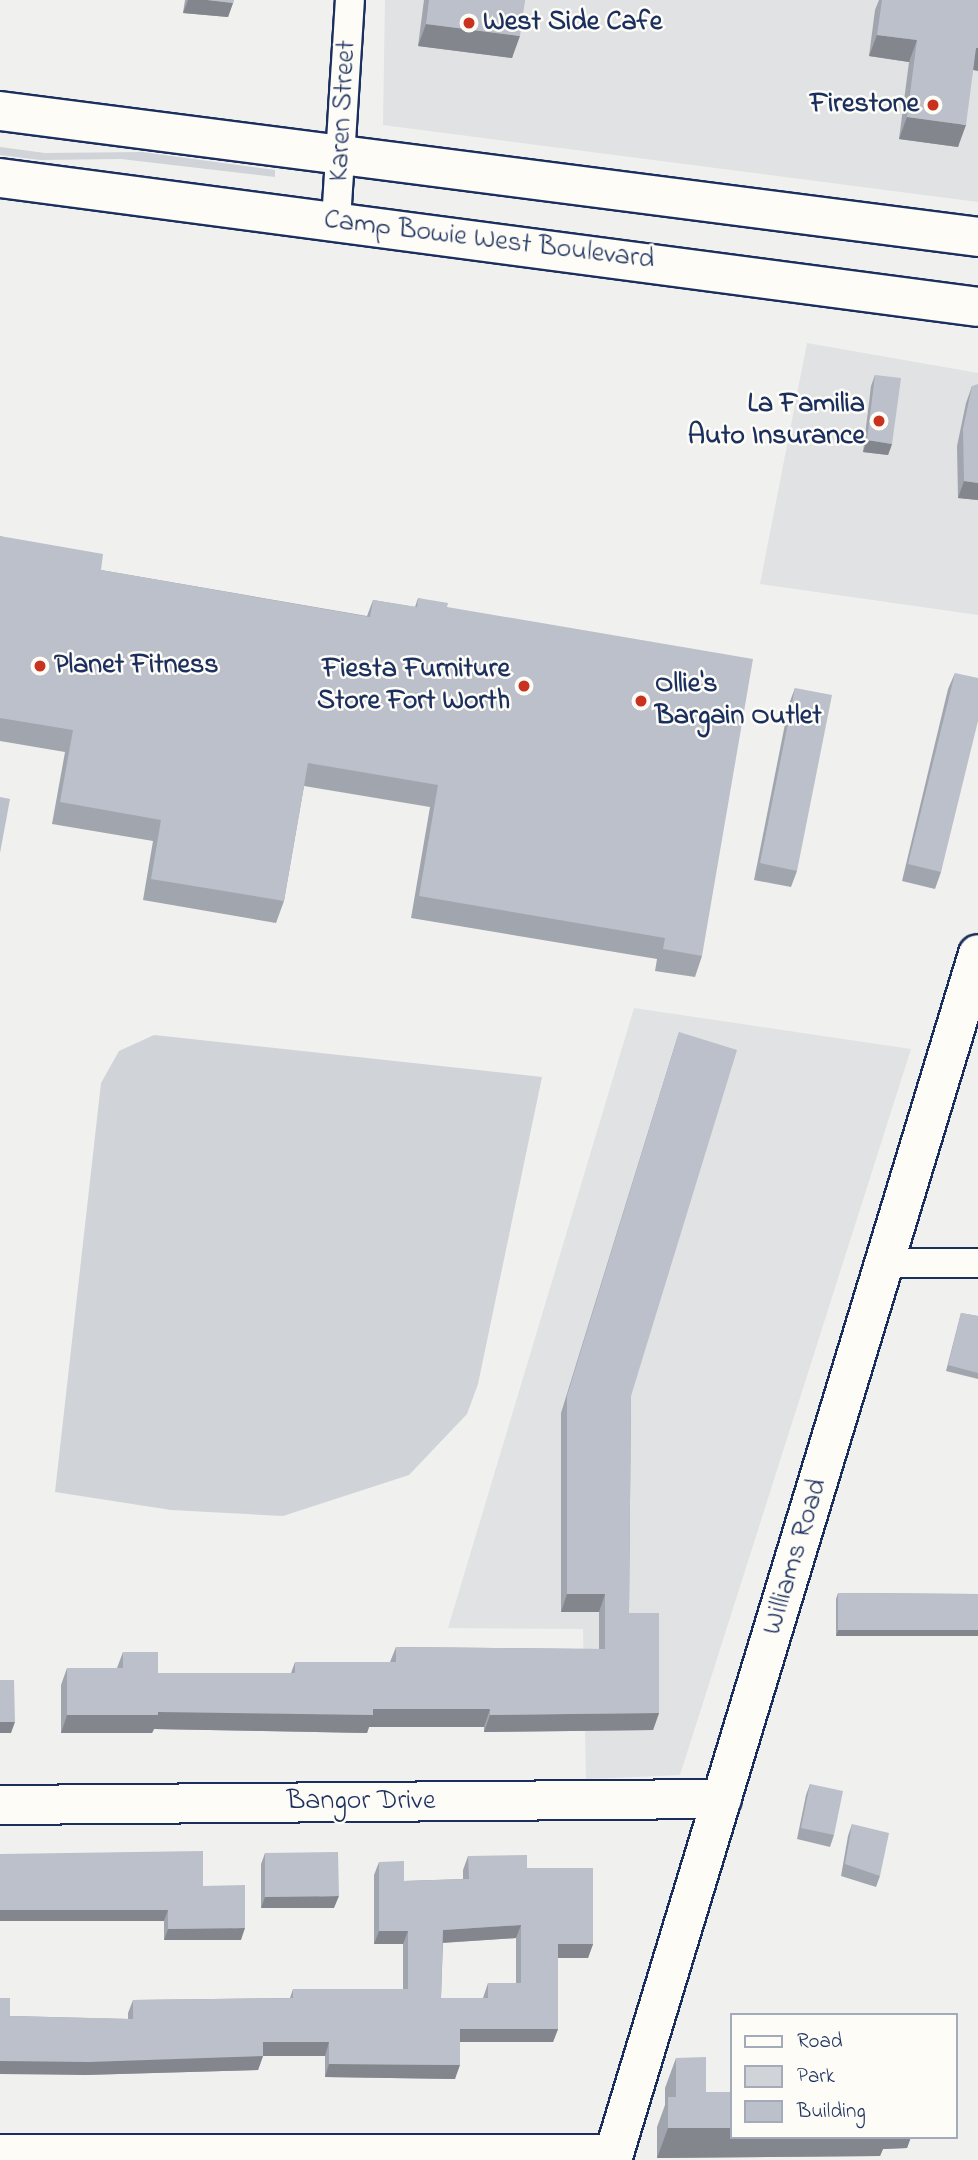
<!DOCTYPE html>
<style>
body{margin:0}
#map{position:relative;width:978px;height:2160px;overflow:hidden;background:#f0f0ee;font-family:"Indie Flower",sans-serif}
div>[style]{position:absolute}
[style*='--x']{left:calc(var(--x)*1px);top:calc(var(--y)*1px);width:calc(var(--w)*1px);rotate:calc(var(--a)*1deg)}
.built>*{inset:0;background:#e0e2e3}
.green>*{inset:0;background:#d0d3d8}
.roads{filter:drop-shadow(2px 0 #1b2f5e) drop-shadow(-2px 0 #1b2f5e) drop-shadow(0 2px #1b2f5e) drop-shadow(0 -2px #1b2f5e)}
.street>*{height:28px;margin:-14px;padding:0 14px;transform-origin:14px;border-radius:14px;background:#fdfcf7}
.secondary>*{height:38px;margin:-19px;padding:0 19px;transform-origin:19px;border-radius:19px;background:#fdfcf7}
.primary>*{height:38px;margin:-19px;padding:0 19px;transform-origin:19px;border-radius:19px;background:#fdfcf7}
.wall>*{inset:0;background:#a1a5ae}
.shaded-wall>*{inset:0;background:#83868d}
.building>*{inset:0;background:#bbc0ca}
.dots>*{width:19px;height:19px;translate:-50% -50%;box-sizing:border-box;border:4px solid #fdfcf7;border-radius:50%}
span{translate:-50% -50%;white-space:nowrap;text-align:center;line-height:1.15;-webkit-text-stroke:5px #fdfcf7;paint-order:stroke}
.poi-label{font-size:28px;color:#1b2f5e;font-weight:700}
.left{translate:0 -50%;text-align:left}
.right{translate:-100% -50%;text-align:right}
.street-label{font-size:28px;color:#1b2f5e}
.legend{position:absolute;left:730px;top:2013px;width:228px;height:126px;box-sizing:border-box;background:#fdfcf7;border:2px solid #a3aaba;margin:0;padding:9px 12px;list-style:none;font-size:21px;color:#1b2f5e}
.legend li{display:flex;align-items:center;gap:14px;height:35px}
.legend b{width:35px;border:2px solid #a3aaba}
</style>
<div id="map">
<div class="built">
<div style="clip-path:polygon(385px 0,978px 0,978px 202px,383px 125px)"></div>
<div style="clip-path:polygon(807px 343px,978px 373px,978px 615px,760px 584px)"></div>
<div style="clip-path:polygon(634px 1008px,911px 1049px,680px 1775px,586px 1779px,583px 1629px,448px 1628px)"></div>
</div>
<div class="green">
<div style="clip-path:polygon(0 147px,45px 153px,142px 152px,275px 170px,275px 177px,121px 159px,40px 160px,0 155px)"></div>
<div style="clip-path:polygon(154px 1035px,542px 1077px,478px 1384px,467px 1414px,409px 1475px,283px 1516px,171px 1510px,55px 1492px,101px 1083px,119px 1051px)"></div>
</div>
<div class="roads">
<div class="street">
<div style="--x:336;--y:221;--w:221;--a:-86.4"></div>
<div style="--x:885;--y:1263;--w:93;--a:0"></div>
<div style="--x:0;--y:2149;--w:616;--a:0"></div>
</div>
<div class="secondary">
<div style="--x:0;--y:1805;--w:722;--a:-0.48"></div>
<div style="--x:612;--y:2160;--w:1260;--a:-73.12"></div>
</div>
<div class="primary">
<div style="--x:0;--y:111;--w:986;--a:7.34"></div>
<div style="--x:0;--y:178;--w:986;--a:7.51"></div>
</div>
</div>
<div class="wall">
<div style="clip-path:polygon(185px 0,234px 0,228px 17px,183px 13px)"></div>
<div style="clip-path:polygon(424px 0,525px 0,512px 58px,418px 46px)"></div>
<div style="clip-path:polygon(879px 0,974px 0,973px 70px,958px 147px,899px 139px,909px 62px,869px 56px,875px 10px)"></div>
<div style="clip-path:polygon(875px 375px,892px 444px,888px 455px,863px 452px,871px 386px)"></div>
<div style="clip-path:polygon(972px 386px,978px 500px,958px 498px,957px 446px,966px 403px)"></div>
<div style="clip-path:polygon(0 536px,101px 570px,367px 616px,373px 600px,415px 607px,418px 598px,447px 607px,702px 956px,695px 977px,655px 971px,657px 959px,411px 918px,430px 807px,304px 786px,284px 901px,276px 923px,143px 900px,153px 841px,52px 824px,65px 752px,0 741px)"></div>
<div style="clip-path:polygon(955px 673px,941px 872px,935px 889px,902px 881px,948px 689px)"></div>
<div style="clip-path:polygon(795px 688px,797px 871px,791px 887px,754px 880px,789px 704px)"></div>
<div style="clip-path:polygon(679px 1032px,631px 1396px,629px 1613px,659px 1713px,653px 1730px,484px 1732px,484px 1727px,369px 1727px,367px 1733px,154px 1729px,152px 1733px,61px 1733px,61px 1685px,67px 1668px,117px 1668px,123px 1652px,158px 1673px,291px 1673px,295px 1662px,390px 1662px,396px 1647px,599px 1649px,599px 1612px,561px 1612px,561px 1413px)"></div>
<div style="clip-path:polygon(961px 1313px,978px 1316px,978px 1379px,946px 1371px)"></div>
<div style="clip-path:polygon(838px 1593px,978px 1594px,978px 1636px,836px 1636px,836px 1599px)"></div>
<div style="clip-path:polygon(810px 1784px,834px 1835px,830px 1847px,797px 1839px,806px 1795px)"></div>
<div style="clip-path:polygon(852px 1824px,880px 1876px,876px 1887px,841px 1876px,848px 1836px)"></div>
<div style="clip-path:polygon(265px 1853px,334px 1908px,261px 1908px,261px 1864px)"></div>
<div style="clip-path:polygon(evenodd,468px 1856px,527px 1868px,593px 1944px,588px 1958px,558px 1958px,558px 2029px,553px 2042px,460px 2042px,455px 2079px,325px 2077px,325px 2056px,263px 2056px,258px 2070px,84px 2075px,10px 2016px,128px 2019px,128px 2013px,133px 2000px,290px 1998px,293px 1989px,403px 1989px,403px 1944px,374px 1944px,374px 1875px,379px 1862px,404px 1881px,463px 1879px,463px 1870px,468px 1856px,516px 1938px,516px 1983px,488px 1983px,483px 1998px,441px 1998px,443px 1943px,516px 1938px)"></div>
<div style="clip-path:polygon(203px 1886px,241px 1940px,164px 1940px,164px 1921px,0 1921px)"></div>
<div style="clip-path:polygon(676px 2058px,706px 2092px,731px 2137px,911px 2137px,907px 2148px,883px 2149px,880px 2156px,657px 2158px,657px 2127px,665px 2105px,665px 2088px)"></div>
</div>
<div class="shaded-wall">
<div style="clip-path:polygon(188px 0,207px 0,233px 3px,228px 17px,183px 13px)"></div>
<div style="clip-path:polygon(426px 24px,520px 36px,512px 58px,418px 46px)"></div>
<div style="clip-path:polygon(877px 35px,917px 40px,909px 62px,869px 56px)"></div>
<div style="clip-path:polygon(976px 48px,978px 48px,978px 71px,968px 69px)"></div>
<div style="clip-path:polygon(907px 117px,966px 125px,958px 147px,899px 139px)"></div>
<div style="clip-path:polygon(867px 440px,892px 444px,888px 455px,863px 452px)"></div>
<div style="clip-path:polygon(964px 481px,978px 483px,978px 500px,958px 498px)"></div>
<div style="clip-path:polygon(567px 1594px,605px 1594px,599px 1612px,561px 1612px)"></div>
<div style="clip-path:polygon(838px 1630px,978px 1630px,978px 1636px,836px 1636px)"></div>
<div style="clip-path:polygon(373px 1709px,490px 1709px,484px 1727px,369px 1727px,367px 1733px,154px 1729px,152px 1733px,61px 1733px,67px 1715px,158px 1712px)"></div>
<div style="clip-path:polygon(659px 1713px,653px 1730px,484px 1732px,490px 1715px)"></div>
<div style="clip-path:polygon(0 1722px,15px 1722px,11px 1733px,0 1733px)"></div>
<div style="clip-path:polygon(339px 1896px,334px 1908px,261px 1908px,265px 1897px)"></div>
<div style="clip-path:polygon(0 1910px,168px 1910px,164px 1921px,0 1921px)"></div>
<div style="clip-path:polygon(521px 1925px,516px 1938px,438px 1943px,443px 1930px)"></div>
<div style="clip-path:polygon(245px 1928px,241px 1940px,164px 1940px,168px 1929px)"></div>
<div style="clip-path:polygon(379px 1931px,408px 1931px,403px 1944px,374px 1944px)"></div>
<div style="clip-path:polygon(558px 1944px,593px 1944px,588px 1958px,553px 1958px)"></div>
<div style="clip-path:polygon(460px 2029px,558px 2029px,553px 2042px,455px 2042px)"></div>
<div style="clip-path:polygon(263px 2042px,329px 2042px,325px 2056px,258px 2056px)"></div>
<div style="clip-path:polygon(263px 2056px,258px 2070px,84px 2075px,0 2074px,0 2061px)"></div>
<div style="clip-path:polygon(329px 2064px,460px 2065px,455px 2079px,325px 2077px)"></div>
<div style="clip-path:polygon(668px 2128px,731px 2128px,731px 2137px,911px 2137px,907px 2148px,883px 2149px,880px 2156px,657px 2158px)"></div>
</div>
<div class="building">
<div style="clip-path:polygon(207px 0,234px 0,233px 3px)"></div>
<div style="clip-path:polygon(429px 0,525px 0,520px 36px,426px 24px)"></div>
<div style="clip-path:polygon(882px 0,978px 0,978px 48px,976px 48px,966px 125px,907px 117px,917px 40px,877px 35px)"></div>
<div style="clip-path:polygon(875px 375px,901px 378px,892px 444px,867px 440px)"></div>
<div style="clip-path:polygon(978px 384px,978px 483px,964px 481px,963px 429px,972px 386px)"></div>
<div style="clip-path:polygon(0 536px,103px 554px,101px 570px,370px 617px,373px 600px,417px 607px,418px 598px,448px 603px,447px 607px,753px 659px,702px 956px,663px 949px,665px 938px,419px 896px,438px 785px,308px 763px,284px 901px,151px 879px,161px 820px,60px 802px,73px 730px,0 718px)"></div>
<div style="clip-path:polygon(955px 673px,978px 678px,978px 721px,941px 872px,908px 864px)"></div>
<div style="clip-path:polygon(795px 688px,832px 695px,797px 871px,760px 863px)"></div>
<div style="clip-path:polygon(0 797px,10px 799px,0 853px)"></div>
<div style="clip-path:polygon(679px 1032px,737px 1050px,631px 1396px,629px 1613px,659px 1613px,659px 1713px,490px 1715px,490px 1709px,373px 1709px,373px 1715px,158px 1712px,158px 1715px,67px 1715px,67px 1668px,123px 1668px,123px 1652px,158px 1652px,158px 1673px,295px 1673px,295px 1662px,396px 1662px,396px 1647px,605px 1649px,605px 1594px,567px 1594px,567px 1396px)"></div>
<div style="clip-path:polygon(961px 1313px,978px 1316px,978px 1373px,948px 1365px)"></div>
<div style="clip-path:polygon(838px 1593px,978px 1594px,978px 1630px,838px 1630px)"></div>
<div style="clip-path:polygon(0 1680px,14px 1680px,15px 1722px,0 1722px)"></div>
<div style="clip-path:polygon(810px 1784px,843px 1791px,834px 1835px,801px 1828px)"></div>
<div style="clip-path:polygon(852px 1824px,889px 1833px,880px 1876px,845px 1864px)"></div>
<div style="clip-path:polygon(203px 1851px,203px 1886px,245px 1885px,245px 1928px,168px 1929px,168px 1910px,0 1910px,0 1854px)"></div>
<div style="clip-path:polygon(338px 1852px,339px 1896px,265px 1897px,265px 1853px)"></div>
<div style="clip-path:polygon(evenodd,527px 1855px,527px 1868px,593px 1868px,593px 1944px,558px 1944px,558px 2029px,460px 2029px,460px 2065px,329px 2064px,329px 2042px,263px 2042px,263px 2056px,89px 2062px,0 2061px,0 1998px,10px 1998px,10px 2016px,133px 2019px,133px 2000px,293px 1998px,293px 1989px,408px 1989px,408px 1931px,379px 1931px,379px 1862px,404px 1861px,404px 1881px,469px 1879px,468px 1856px,527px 1855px,521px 1925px,521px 1983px,488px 1983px,488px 1998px,441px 1998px,443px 1930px,521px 1925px)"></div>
<div style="clip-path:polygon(706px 2057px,706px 2092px,731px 2092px,731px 2128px,668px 2128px,668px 2097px,676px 2097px,676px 2058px)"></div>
</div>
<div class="dots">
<div style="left:469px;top:23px;background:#c8321e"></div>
<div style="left:933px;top:105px;background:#c8321e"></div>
<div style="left:879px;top:421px;background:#c8321e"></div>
<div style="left:40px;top:666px;background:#c8321e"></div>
<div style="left:524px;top:686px;background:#c8321e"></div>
<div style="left:641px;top:701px;background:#c8321e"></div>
</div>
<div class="poi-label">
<span class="left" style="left:483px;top:23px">West Side Cafe</span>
<span class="right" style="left:919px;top:105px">Firestone</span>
<span class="right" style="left:865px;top:421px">La Familia<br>Auto Insurance</span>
<span class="left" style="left:54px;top:666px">Planet Fitness</span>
<span class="right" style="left:510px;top:686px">Fiesta Furniture<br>Store Fort Worth</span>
<span class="left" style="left:655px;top:701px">Ollie's<br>Bargain Outlet</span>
</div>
<div class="street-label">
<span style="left:344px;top:111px;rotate:-87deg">Karen Street</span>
<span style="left:489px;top:241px;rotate:7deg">Camp Bowie West Boulevard</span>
<span style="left:796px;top:1557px;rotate:-73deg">Williams Road</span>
<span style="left:361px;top:1802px">Bangor Drive</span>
</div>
<ul class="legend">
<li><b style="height:9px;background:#fdfcf7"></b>Road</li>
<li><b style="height:19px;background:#d0d3d8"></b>Park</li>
<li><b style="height:19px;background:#bbc0ca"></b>Building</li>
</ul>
</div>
